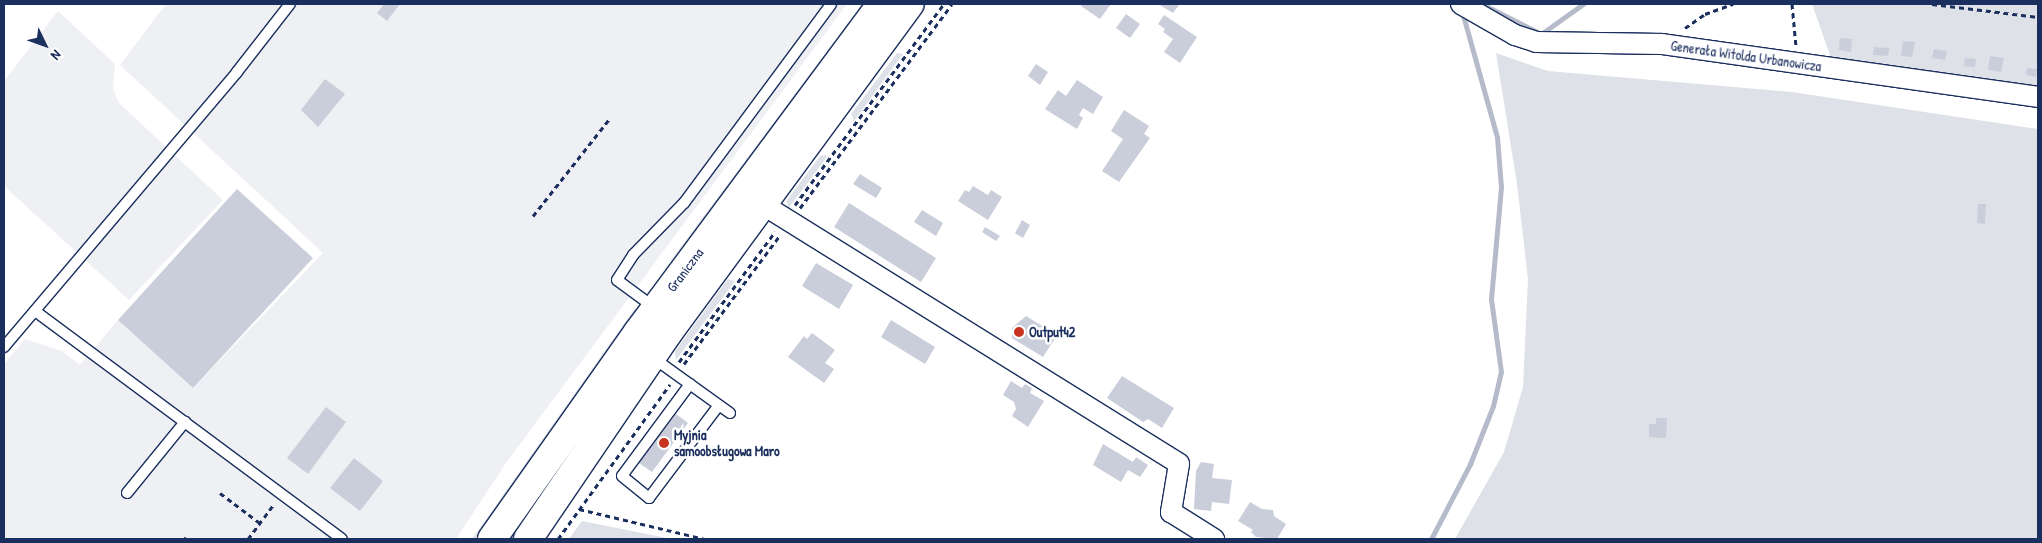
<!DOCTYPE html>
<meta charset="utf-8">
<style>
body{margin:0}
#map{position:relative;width:2042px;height:543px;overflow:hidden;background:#fff;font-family:"Patrick Hand",sans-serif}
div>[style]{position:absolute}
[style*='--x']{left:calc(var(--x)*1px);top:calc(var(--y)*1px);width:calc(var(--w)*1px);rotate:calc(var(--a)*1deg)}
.built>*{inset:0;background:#eff0f4}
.green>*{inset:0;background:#dee1e7}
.stream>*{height:5px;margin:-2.5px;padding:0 2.5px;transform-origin:2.5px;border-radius:2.5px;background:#b5bbca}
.building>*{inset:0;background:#caceda}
.path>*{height:3px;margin-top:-1.5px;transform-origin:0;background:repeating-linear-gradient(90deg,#1b2f5e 0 5px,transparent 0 9px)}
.roads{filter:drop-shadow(1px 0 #1b2f5e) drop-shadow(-1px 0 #1b2f5e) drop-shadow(0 1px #1b2f5e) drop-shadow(0 -1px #1b2f5e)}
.lane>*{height:10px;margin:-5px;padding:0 5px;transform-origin:5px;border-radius:5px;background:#fff}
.street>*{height:20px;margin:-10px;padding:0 10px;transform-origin:10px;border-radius:10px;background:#fff}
.secondary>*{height:28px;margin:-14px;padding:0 14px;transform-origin:14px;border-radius:14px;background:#fff}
.dots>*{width:14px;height:14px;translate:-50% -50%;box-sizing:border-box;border:2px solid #fff;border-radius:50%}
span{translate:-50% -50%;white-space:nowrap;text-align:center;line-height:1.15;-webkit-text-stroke:5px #fff;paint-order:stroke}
.street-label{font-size:14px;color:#1b2f5e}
.poi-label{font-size:14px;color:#1b2f5e;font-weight:700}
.left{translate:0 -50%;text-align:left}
.frame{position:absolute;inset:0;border:5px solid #1b2f5e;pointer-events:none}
.north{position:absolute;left:20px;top:20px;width:50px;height:50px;-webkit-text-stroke:4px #fff;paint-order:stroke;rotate:132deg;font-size:14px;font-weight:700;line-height:20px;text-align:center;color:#1b2f5e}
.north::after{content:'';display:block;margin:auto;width:18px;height:22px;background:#1b2f5e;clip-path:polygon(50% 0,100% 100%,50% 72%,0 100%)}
</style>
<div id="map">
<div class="built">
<div style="clip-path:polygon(166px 4px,847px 4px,506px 463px,456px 539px,4px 539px,4px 364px,25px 339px,62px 351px,80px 365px,118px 320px,193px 388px,323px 253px,120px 65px)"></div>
<div style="clip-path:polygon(58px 11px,115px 64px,113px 89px,119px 103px,223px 200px,129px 300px,4px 186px,4px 81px)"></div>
</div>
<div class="green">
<div style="clip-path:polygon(862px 4px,868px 4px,648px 291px)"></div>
<div style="clip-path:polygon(1812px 4px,2038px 4px,2038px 89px,1832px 61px)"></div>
<div style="clip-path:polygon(897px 53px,903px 54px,854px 121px,851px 114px)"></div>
<div style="clip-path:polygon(1496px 53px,1548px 71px,1792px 92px,2038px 129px,2038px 539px,1455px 539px,1504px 452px,1523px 387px,1528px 279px,1517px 184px)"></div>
<div style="clip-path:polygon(826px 155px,827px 157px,788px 209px,787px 200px,820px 156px)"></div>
<div style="clip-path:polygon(728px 279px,735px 281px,676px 360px,675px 351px)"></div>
<div style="clip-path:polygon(635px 308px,638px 312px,481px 539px,472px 539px)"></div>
<div style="clip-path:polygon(582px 521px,672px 539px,569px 539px)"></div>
</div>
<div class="stream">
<div style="--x:1482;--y:4;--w:66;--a:27"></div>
<div style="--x:1541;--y:34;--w:52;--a:-35.5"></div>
<div style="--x:1431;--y:539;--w:85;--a:-62.5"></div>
<div style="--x:1470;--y:464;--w:62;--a:-68.4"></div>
<div style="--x:1493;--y:406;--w:35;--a:-77"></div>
<div style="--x:1501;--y:372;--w:74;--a:-97.8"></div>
<div style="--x:1491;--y:299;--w:112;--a:-84.9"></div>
<div style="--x:1501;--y:187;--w:50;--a:-94.6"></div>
<div style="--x:1497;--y:137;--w:127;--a:-105.6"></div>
</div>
<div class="building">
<div style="clip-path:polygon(384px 4px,400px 4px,387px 21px,377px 13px)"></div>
<div style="clip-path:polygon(1082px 4px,1111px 4px,1100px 19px,1081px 6px)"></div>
<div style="clip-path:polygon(1158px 4px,1177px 4px,1179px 5px,1173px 13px)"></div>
<div style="clip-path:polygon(1126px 14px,1140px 24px,1130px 38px,1116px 28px)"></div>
<div style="clip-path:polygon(1164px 15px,1197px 37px,1180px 63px,1164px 52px,1173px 39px,1163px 32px,1165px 29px,1158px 24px)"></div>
<div style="clip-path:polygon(1840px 38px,1852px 39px,1851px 52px,1839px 50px)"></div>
<div style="clip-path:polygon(1903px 41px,1915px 42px,1912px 57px,1901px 56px)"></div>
<div style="clip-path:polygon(1874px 47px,1889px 48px,1888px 56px,1873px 55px)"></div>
<div style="clip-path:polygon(1934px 49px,1947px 51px,1945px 60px,1932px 58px)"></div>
<div style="clip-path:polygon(1990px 56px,2004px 58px,2001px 72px,1988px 70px)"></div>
<div style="clip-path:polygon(1965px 58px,1976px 59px,1975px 67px,1964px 66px)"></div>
<div style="clip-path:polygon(1036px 64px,1048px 72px,1040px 85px,1028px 76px)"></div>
<div style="clip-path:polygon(2027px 68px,2037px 69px,2036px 77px,2026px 75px)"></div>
<div style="clip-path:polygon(325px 79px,345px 94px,318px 127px,301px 110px)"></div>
<div style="clip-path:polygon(1077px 80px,1103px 97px,1093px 114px,1083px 108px,1079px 115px,1083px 118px,1077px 129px,1045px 109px,1058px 90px,1066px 96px)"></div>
<div style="clip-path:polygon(1124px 110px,1149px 126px,1144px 134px,1150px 138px,1119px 182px,1102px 171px,1123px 139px,1111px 131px)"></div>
<div style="clip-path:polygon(860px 174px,882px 188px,876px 198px,853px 184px)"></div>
<div style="clip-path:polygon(973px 186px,988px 195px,991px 190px,1002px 197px,988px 220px,958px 201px,965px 190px,969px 192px)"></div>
<div style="clip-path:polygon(237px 189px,313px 258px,193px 388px,118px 320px)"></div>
<div style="clip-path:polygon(849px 203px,936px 258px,921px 282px,834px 227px)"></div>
<div style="clip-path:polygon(1978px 204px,1986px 204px,1985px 224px,1977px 223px)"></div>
<div style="clip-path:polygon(922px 210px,943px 223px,936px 236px,914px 222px)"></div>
<div style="clip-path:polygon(1022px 220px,1030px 225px,1023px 238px,1015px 233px)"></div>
<div style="clip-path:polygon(985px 227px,1000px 236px,996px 241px,982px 232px)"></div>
<div style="clip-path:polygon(816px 263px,853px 285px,839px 309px,802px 286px)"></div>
<div style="clip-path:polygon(1026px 316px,1057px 335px,1043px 357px,1012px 338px,1012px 328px)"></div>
<div style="clip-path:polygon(891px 320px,935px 347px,925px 364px,881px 337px)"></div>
<div style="clip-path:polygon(812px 333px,835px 350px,825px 363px,834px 369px,824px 383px,788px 357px,804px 336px,807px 339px)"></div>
<div style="clip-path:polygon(1122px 376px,1174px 408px,1162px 428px,1148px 419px,1143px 422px,1107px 398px)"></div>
<div style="clip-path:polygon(1011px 381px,1022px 388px,1025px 384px,1032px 388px,1030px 393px,1044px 401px,1028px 427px,1012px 416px,1016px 409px,1014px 402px,1003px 395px)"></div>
<div style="clip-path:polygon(326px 407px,346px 422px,308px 474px,287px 458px)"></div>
<div style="clip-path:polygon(676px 414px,688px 423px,652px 472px,639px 463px)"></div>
<div style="clip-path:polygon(1656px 418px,1667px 418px,1666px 438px,1649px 437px,1649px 424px,1656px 424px)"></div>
<div style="clip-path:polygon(1103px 444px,1133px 462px,1136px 457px,1148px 465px,1140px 477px,1128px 470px,1121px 482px,1093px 465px)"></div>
<div style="clip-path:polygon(354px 458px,383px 481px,360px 511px,330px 488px)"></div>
<div style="clip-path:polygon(1201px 462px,1214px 464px,1212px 478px,1232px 480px,1229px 504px,1212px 502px,1211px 511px,1194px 509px,1196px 471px)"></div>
<div style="clip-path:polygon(1250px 502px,1262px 509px,1273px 510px,1274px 516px,1286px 524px,1277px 539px,1256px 537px,1251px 532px,1253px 530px,1238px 521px)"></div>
</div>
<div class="path">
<div style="--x:1792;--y:4;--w:42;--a:84.6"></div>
<div style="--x:1932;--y:4;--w:107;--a:7"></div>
<div style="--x:1685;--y:28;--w:24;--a:-35"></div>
<div style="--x:1705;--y:14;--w:30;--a:-20"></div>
<div style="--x:795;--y:205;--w:250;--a:-53.5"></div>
<div style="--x:800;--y:208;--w:254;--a:-53.3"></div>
<div style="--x:533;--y:216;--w:126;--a:-51.8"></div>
<div style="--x:679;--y:362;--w:162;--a:-53.6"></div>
<div style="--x:684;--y:364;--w:161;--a:-53.3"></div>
<div style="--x:220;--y:493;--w:50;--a:36.9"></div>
<div style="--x:579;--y:509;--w:130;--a:13.4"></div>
<div style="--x:184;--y:537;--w:2;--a:63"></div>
<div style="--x:248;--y:539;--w:44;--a:-53.4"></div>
<div style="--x:558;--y:539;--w:191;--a:-54.1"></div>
</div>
<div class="roads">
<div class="lane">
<div style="--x:655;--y:308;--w:47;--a:-143.6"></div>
<div style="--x:617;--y:280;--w:30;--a:-57"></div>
<div style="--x:633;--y:255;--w:73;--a:-45.6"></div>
<div style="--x:684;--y:203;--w:247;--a:-53.5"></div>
<div style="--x:35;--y:311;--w:382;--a:36.6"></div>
<div style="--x:4;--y:347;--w:360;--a:-49.7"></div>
<div style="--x:237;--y:72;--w:86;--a:-52.1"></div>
<div style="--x:652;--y:357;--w:96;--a:35.7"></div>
<div style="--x:690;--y:384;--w:114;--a:126.5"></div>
<div style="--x:622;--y:476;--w:35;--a:39"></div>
<div style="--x:649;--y:498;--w:116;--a:-53"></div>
<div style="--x:127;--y:493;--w:92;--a:-50.8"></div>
</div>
<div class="street">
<div style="--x:1461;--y:4;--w:62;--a:29.9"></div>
<div style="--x:1515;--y:35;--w:22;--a:18"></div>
<div style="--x:1536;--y:42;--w:126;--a:0.9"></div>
<div style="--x:1662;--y:44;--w:380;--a:8"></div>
<div style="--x:762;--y:204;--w:491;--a:31.9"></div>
<div style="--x:1179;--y:464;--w:49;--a:99.5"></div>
<div style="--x:1171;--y:512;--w:51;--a:32.1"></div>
</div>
<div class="secondary">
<div style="--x:492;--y:539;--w:253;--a:-54.8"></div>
<div style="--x:638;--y:332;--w:409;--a:-53.4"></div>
<div style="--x:528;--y:539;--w:249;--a:-55.8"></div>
<div style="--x:668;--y:333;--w:408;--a:-53.7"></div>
</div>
</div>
<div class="dots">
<div style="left:1019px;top:332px;background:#c8321e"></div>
<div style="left:664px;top:443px;background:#c8321e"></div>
</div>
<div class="street-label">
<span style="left:1746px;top:56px;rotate:8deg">Generała Witolda Urbanowicza</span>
<span style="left:685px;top:270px;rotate:-53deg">Graniczna</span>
</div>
<div class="poi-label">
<span class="left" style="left:1029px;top:332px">Output42</span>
<span class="left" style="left:674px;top:443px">Myjnia<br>samoobsługowa Maro</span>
</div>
<div class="frame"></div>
<div class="north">N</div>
</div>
